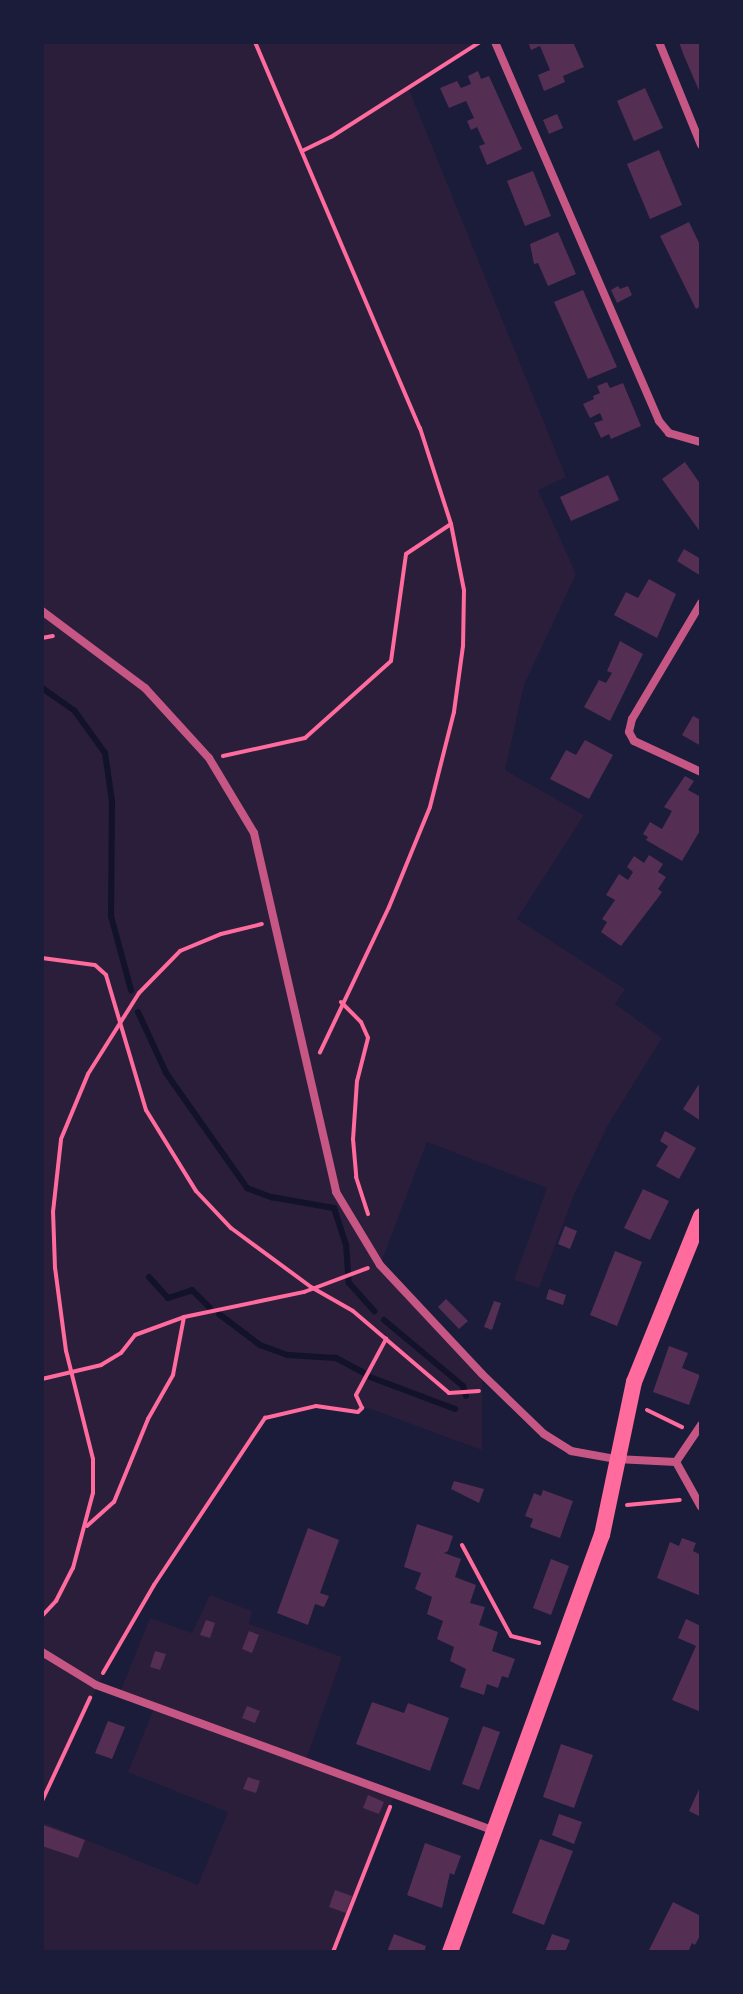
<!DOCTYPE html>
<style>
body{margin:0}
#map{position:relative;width:743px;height:1994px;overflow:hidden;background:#1b1b3a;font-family:"Asap Condensed",sans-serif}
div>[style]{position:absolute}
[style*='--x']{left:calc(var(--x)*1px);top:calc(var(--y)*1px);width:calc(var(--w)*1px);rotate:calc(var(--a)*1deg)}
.green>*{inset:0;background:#2a1e3b}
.stream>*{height:6px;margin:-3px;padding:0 3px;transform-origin:3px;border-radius:3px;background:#12122b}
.building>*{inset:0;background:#542f53}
.path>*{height:4px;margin:-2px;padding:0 2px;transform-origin:2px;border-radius:2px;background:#ff6b9d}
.minor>*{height:8px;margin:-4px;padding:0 4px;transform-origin:4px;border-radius:4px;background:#c65784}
.secondary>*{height:16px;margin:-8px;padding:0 8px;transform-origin:8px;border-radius:8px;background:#ff6b9d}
span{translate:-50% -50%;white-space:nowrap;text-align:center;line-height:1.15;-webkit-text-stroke:8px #1b1b3a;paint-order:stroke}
.frame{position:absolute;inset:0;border:44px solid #1b1b3a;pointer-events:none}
</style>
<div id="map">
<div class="green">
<div style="clip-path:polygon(42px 42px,480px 42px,408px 87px,566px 477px,538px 490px,576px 574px,524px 685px,505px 770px,584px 815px,517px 919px,625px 989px,615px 1004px,662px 1038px,608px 1125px,574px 1195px,539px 1288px,514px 1280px,547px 1188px,427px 1142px,380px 1265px,482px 1374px,482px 1450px,368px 1408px,347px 1410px,316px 1406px,265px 1418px,124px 1632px,42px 1801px)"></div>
<div style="clip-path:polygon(210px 1595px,252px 1611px,249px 1624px,342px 1657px,306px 1760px,395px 1794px,333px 1952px,42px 1952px,42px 1822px,198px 1885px,228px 1812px,128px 1772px,155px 1706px,120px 1692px,150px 1618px,192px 1633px)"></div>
</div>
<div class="stream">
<div style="--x:42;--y:688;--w:39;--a:35"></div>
<div style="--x:74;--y:710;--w:53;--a:54.2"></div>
<div style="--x:105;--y:753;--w:49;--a:81.7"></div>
<div style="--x:112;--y:801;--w:115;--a:90.5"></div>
<div style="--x:111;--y:916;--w:77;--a:74.9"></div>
<div style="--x:138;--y:1012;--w:67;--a:65.3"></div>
<div style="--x:166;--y:1073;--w:141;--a:54.8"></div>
<div style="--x:247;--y:1188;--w:26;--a:21"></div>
<div style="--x:271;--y:1197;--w:64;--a:9.9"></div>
<div style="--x:334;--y:1208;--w:38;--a:72"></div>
<div style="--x:346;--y:1244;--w:39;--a:86"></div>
<div style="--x:349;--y:1283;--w:38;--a:48"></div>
<div style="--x:149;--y:1277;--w:28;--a:48"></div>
<div style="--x:168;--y:1298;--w:25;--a:-18"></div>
<div style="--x:192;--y:1290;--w:25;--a:45"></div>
<div style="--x:219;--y:1314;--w:51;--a:37.1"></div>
<div style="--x:260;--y:1345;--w:30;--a:20"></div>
<div style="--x:288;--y:1355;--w:48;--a:3.6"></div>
<div style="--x:336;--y:1358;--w:32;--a:28"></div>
<div style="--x:384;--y:1320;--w:103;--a:39.9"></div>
<div style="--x:463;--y:1386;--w:10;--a:73"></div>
<div style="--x:370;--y:1377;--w:91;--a:20.6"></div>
</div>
<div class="building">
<div style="clip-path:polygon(528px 42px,573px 42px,584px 67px,563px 76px,565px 82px,544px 91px,538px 75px,550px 70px,540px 46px,531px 50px)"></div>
<div style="clip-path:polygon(679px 42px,701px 42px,701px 95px,684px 56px)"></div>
<div style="clip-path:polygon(478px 71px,481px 79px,489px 76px,522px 149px,487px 165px,479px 146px,485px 144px,482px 138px,477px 127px,471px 130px,467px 121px,474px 118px,466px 101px,449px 108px,440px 88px,457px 81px,461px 88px,471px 84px,468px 76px)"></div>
<div style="clip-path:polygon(645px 88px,663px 128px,634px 141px,617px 101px)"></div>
<div style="clip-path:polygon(557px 114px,563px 128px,549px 134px,543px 120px)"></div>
<div style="clip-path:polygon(659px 150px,682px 205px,650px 219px,627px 164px)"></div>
<div style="clip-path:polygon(533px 171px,551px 216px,525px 226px,507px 181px)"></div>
<div style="clip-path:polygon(689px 222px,701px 247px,701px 306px,696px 309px,660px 236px)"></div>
<div style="clip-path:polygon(558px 232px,576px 274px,548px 286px,538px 263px,534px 264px,530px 244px)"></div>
<div style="clip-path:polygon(618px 286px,620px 289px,628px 286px,632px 295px,617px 303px,611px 290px)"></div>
<div style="clip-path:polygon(583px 290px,617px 367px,588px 379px,554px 302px)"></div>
<div style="clip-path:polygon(607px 382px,610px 388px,623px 383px,641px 426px,611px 439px,609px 434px,601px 438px,594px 423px,603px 420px,600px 413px,590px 418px,583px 404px,594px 399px,593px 396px,600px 393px,597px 386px)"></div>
<div style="clip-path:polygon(685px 462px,701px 485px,701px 533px,662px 479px)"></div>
<div style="clip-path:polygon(608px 475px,619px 500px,571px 521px,560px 497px)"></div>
<div style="clip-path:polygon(684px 549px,701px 559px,701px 576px,677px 561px)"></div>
<div style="clip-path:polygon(649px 579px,676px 594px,657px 638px,614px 615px,626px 592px,638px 598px)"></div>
<div style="clip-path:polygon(620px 641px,643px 654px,610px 721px,584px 707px,599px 680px,606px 683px,612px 673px,607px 671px)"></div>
<div style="clip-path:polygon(693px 716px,701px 720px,701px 746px,682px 735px)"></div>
<div style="clip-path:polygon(585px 740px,613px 755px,589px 799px,550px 779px,566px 750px,576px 755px)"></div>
<div style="clip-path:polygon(685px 776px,694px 781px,688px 790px,701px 797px,701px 829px,682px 861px,646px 840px,648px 837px,643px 834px,650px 822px,662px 829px,672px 811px,664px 807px)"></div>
<div style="clip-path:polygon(649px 855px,663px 864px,658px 872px,666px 877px,658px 889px,662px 892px,657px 899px,621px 946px,601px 932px,607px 922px,602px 919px,615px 900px,606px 895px,619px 874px,628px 880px,633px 872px,627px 867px,634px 856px,644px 863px)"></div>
<div style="clip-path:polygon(701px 1081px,701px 1121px,683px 1109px)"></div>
<div style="clip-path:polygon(665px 1131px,696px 1148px,679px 1179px,656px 1166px,668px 1146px,660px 1141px)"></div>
<div style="clip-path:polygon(643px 1189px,669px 1201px,650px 1240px,624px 1228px)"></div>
<div style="clip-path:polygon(565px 1226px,577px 1231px,570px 1249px,558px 1244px)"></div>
<div style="clip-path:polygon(615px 1251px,642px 1262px,617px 1326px,590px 1315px)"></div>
<div style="clip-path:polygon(549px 1289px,566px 1295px,563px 1305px,546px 1299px)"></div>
<div style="clip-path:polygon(446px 1299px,468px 1321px,459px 1329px,438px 1307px)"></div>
<div style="clip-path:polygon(494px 1301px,501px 1303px,492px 1330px,484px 1327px)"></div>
<div style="clip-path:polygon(669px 1346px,688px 1353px,682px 1368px,700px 1375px,689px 1405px,653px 1392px)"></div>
<div style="clip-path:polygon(454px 1481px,484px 1489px,479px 1503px,451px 1489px)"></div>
<div style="clip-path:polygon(543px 1490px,573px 1501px,560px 1538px,530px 1527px,533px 1519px,525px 1516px,534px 1493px,541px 1496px)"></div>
<div style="clip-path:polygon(417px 1524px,453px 1536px,448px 1551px,444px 1553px,461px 1559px,455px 1577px,476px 1585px,470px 1603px,485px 1607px,479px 1625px,498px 1632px,492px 1651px,515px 1659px,508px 1678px,502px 1676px,498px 1688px,487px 1684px,484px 1695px,460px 1687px,466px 1669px,450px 1661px,454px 1647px,437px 1639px,443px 1621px,427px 1614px,432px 1597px,415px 1589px,421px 1573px,404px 1567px)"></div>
<div style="clip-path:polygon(308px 1528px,339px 1540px,320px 1593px,329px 1596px,324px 1607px,315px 1604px,308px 1625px,277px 1613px)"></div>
<div style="clip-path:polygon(682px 1538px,696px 1543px,693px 1551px,701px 1555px,701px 1596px,657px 1578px,670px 1542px,679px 1546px)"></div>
<div style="clip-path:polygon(551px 1559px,569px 1566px,551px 1615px,533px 1608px)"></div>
<div style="clip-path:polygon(686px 1619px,701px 1626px,701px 1712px,672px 1700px,696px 1646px,678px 1638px)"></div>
<div style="clip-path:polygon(206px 1620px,215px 1623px,210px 1638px,200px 1635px)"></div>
<div style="clip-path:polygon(249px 1631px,259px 1635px,252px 1653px,242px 1649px)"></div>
<div style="clip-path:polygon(155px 1651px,166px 1654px,160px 1670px,150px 1667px)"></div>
<div style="clip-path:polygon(372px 1702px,404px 1713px,408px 1703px,449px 1718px,430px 1771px,356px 1744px)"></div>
<div style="clip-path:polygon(247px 1706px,260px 1711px,255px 1723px,242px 1718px)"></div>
<div style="clip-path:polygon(108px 1721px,125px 1727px,112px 1759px,95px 1753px)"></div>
<div style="clip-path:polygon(483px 1726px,500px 1732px,479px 1790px,462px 1784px)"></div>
<div style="clip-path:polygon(561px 1744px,593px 1755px,574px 1808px,543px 1797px)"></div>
<div style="clip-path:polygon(248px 1777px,260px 1781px,256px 1793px,243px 1789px)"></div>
<div style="clip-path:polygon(701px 1785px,701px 1817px,689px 1811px)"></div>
<div style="clip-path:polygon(368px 1795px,384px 1802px,379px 1814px,363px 1808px)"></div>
<div style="clip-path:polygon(559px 1814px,582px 1822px,574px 1844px,552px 1835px)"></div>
<div style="clip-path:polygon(43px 1825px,85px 1840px,78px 1858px,42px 1846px)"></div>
<div style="clip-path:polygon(540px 1839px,573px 1851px,544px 1925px,512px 1913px)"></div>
<div style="clip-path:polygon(425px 1843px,461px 1856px,454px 1875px,450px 1873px,442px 1908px,407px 1895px)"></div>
<div style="clip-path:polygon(335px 1890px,352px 1896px,346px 1913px,329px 1907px)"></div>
<div style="clip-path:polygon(673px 1902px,701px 1916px,701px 1934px,695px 1945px,692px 1943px,688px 1952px,648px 1952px)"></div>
<div style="clip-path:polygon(394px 1934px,426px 1946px,424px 1952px,387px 1952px)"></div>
<div style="clip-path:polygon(552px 1934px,570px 1940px,565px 1952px,545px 1952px)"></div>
</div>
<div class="path">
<div style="--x:255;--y:42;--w:420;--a:66.9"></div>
<div style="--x:420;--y:428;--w:101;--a:72.1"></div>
<div style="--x:451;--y:524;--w:67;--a:78.9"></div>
<div style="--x:464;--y:590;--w:56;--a:91"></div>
<div style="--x:463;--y:646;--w:67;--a:97.8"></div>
<div style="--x:454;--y:712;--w:98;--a:104.2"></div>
<div style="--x:430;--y:807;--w:108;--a:112.3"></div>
<div style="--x:389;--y:907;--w:161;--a:115.4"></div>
<div style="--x:302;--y:151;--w:32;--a:-26"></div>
<div style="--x:331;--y:137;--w:177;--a:-32.5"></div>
<div style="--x:42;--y:638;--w:11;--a:-10"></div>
<div style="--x:223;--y:756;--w:84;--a:-12.4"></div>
<div style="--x:305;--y:738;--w:115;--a:-41.8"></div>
<div style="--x:391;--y:661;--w:108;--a:-82"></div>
<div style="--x:406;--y:554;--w:54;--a:-33.7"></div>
<div style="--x:42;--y:958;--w:53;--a:7.5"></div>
<div style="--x:95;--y:965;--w:15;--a:42"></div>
<div style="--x:106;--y:975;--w:141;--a:73.5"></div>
<div style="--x:146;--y:1110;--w:95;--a:58.3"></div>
<div style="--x:196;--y:1191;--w:51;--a:46.6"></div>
<div style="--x:231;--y:1228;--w:99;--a:36.4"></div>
<div style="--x:311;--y:1287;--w:48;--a:29.7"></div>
<div style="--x:353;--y:1311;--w:126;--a:40.5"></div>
<div style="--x:449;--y:1393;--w:30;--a:-4"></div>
<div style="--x:341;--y:1002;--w:28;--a:45"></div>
<div style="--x:361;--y:1022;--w:17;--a:66"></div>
<div style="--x:368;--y:1038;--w:44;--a:104.3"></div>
<div style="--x:357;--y:1081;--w:58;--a:93.9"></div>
<div style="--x:353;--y:1139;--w:38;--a:85"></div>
<div style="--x:356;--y:1177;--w:39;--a:72"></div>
<div style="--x:42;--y:1379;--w:61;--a:-13.3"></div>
<div style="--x:101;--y:1365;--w:23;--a:-31"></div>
<div style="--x:121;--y:1353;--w:23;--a:-52"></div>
<div style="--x:135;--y:1335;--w:52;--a:-20.2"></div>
<div style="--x:647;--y:1410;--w:39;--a:26"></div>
<div style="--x:627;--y:1505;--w:53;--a:-5.4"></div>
<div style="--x:87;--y:1526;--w:36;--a:-42"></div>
<div style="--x:114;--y:1502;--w:90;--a:-67.7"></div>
<div style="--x:148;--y:1419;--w:51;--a:-60.4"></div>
<div style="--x:173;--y:1375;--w:59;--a:-79.3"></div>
<div style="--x:184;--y:1317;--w:123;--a:-11.8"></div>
<div style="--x:304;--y:1292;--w:68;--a:-20.6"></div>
<div style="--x:462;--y:1545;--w:103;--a:61.7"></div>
<div style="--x:511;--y:1636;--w:29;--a:14"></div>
<div style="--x:42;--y:1616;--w:21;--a:-47"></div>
<div style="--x:56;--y:1601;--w:37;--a:-63"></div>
<div style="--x:73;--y:1568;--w:78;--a:-75.1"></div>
<div style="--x:93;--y:1493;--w:34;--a:-90"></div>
<div style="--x:93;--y:1459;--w:111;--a:-104"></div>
<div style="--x:66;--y:1351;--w:84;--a:-97.5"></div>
<div style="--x:55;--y:1268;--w:56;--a:-92"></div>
<div style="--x:53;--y:1212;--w:73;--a:-83.7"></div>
<div style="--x:61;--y:1139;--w:70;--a:-67.4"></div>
<div style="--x:88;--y:1074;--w:96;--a:-57.8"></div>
<div style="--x:139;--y:993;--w:59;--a:-45.7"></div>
<div style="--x:180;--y:951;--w:44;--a:-22.5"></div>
<div style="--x:221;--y:934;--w:42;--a:-13.7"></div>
<div style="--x:103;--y:1673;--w:102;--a:-59.9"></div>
<div style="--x:154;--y:1585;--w:201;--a:-56.4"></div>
<div style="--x:265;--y:1418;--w:52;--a:-13.2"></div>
<div style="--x:316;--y:1406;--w:42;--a:8.1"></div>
<div style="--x:358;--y:1412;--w:6;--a:-45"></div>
<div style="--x:362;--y:1408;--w:14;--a:-115"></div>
<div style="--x:356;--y:1395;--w:64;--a:-61.8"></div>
<div style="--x:42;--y:1801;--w:114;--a:-65"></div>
<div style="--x:333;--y:1952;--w:156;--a:-68.5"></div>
</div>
<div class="minor">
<div style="--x:495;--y:42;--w:413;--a:66.6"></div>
<div style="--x:659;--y:421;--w:16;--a:50"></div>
<div style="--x:669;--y:433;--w:33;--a:16"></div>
<div style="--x:659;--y:42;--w:111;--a:67.8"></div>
<div style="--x:701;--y:603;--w:135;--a:120.7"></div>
<div style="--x:632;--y:719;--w:13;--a:103"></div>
<div style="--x:629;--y:732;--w:10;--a:61"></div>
<div style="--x:634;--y:741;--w:74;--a:24.8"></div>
<div style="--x:42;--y:611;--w:129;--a:36.8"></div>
<div style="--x:145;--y:688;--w:95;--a:47.6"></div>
<div style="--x:209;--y:758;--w:87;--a:59"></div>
<div style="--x:254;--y:833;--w:368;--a:77.1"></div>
<div style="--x:336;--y:1192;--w:85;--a:58.9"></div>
<div style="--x:380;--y:1265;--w:149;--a:46.9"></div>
<div style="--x:482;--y:1374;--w:86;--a:44.1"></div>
<div style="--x:544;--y:1434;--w:32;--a:32"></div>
<div style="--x:571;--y:1451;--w:46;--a:10.1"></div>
<div style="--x:616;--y:1459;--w:60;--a:2.9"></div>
<div style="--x:676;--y:1462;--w:51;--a:60.9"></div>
<div style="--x:676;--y:1462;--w:45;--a:-56"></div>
<div style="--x:42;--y:1652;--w:63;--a:31.4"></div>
<div style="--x:96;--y:1685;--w:424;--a:20.1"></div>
</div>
<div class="secondary">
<div style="--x:450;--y:1952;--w:444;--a:-70"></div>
<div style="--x:602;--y:1535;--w:156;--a:-78.2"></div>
<div style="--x:634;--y:1382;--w:179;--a:-68"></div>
</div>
<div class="frame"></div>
</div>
